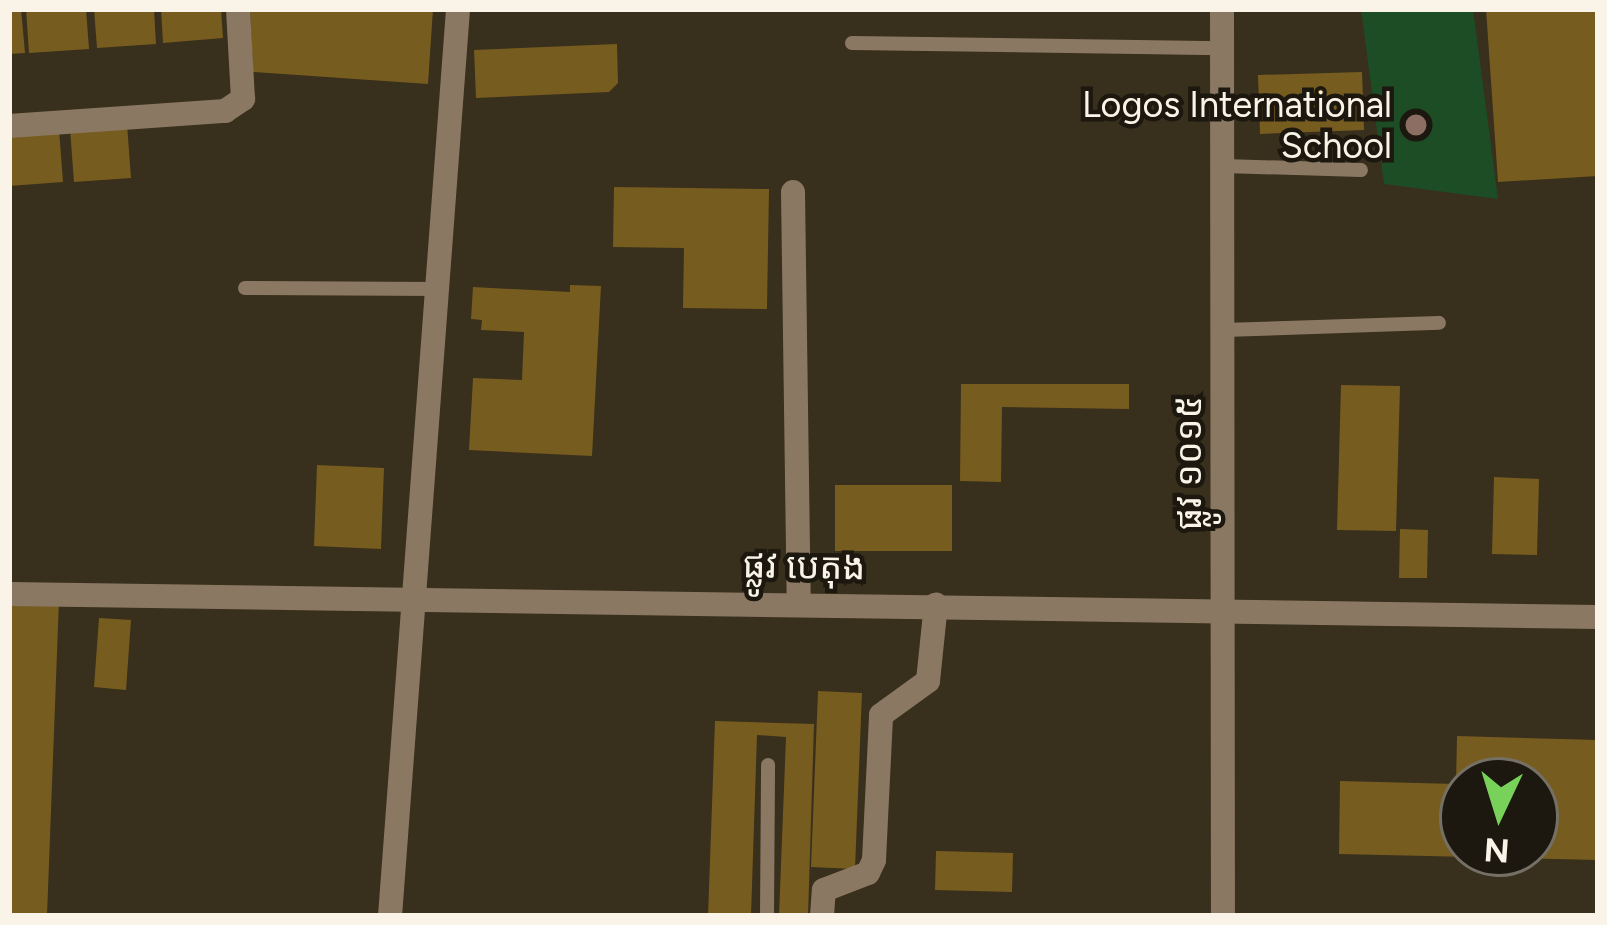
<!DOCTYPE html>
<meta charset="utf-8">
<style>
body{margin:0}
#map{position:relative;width:1607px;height:925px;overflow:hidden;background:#382f1c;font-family:Figtree,"Noto Sans Khmer",sans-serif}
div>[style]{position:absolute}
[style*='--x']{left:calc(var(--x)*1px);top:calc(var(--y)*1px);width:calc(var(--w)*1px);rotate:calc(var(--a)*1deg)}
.green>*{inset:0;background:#1d4d25}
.building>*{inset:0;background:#775c1f}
.lane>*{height:14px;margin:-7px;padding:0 7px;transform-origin:7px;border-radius:7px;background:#8b7863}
.street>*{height:24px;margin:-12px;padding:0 12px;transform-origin:12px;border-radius:12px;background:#8b7863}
.dots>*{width:33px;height:33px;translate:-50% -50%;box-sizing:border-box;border:6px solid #1c180f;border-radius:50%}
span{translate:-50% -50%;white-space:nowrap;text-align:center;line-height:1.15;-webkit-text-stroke:9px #1c180f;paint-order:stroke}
.poi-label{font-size:36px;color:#faf4e8}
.right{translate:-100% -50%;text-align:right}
.street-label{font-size:36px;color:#faf4e8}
.frame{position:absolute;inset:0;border:12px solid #faf4e8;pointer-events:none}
.north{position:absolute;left:1439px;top:757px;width:120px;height:120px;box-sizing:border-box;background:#1c180f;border:3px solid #757066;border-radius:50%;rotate:184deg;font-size:33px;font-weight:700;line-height:48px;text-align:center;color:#faf4e8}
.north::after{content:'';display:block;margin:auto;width:42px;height:54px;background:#78d158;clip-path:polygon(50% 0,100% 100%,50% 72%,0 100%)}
</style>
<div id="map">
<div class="green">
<div style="clip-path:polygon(1361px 9px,1473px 9px,1498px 199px,1384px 184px)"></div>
</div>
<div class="building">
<div style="clip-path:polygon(9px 9px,21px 9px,25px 53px,9px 54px)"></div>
<div style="clip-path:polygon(26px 9px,86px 9px,89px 49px,29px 53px)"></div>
<div style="clip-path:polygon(94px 9px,154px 9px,156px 44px,97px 48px)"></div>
<div style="clip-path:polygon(161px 9px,221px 9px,223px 38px,163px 43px)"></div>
<div style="clip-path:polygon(250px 9px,433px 9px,428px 84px,253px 72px)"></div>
<div style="clip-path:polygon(1486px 9px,1598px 9px,1598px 176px,1498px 182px)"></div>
<div style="clip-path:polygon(617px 44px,618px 83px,609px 92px,476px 98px,474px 50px)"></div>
<div style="clip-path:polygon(1362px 72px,1364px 130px,1260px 134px,1258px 75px)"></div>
<div style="clip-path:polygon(127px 124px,131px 178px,74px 182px,70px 129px)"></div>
<div style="clip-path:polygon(59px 129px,63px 182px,9px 186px,9px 132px)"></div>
<div style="clip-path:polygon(614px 187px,769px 189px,767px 309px,683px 308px,684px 248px,613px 247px)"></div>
<div style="clip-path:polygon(570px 285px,601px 286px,592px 456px,469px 450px,473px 378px,522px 380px,524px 332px,481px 330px,482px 320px,471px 319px,473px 287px,570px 292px)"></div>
<div style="clip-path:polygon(961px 384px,1129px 384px,1129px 409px,1002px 407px,1001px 482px,960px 481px)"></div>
<div style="clip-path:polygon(1341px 385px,1400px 386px,1396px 531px,1337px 530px)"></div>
<div style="clip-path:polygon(317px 465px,384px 468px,381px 549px,314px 546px)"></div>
<div style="clip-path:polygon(1494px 477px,1539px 479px,1537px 555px,1492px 554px)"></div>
<div style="clip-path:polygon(835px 485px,952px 485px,952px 551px,835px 551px)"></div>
<div style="clip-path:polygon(1400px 529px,1428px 530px,1427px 578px,1399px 578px)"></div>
<div style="clip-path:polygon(59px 600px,47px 916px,9px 916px,9px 601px)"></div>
<div style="clip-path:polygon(99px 618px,131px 620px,126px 690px,94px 687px)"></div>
<div style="clip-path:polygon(818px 691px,862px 693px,855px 869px,811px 867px)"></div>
<div style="clip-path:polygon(715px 721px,814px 724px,808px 916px,779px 916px,786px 737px,757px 735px,751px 916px,708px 916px)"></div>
<div style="clip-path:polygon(evenodd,1457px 736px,1598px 740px,1598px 860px,1339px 854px,1340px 781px,1456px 784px,1457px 736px,1463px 781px,1535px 781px,1535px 853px,1463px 853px,1463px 781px)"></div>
<div style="clip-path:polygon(936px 851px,1013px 853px,1012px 892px,935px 890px)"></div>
</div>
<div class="lane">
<div style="--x:852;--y:43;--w:371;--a:0.8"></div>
<div style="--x:1224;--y:166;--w:137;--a:1.7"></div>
<div style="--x:245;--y:288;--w:194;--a:0.3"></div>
<div style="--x:1224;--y:330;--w:215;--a:-1.9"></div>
<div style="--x:767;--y:916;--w:151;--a:-89.6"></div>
</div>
<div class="street">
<div style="--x:1222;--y:9;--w:907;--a:89.94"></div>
<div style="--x:9;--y:126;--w:217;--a:-4"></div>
<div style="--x:225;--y:111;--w:22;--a:-34"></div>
<div style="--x:243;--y:99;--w:90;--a:-93.2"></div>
<div style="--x:793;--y:192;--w:410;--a:89.2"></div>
<div style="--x:9;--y:594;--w:1589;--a:0.83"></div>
<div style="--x:390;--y:916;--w:910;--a:-85.71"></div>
<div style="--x:822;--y:916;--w:26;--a:-86"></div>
<div style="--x:824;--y:890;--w:47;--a:-21.1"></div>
<div style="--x:868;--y:873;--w:14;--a:-65"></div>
<div style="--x:874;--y:860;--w:145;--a:-87.2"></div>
<div style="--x:881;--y:715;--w:58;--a:-35.9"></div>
<div style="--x:928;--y:681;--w:77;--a:-84.1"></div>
</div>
<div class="dots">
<div style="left:1416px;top:125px;background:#8d6e63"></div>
</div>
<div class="poi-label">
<span class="right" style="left:1392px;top:125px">Logos International<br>School</span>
</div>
<div class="street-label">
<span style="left:1189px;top:463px;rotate:-90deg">ផ្លូវ ១០១៥</span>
<span style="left:804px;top:566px;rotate:1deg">ផ្លូវ បេតុង</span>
</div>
<div class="frame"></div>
<div class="north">N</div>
</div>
